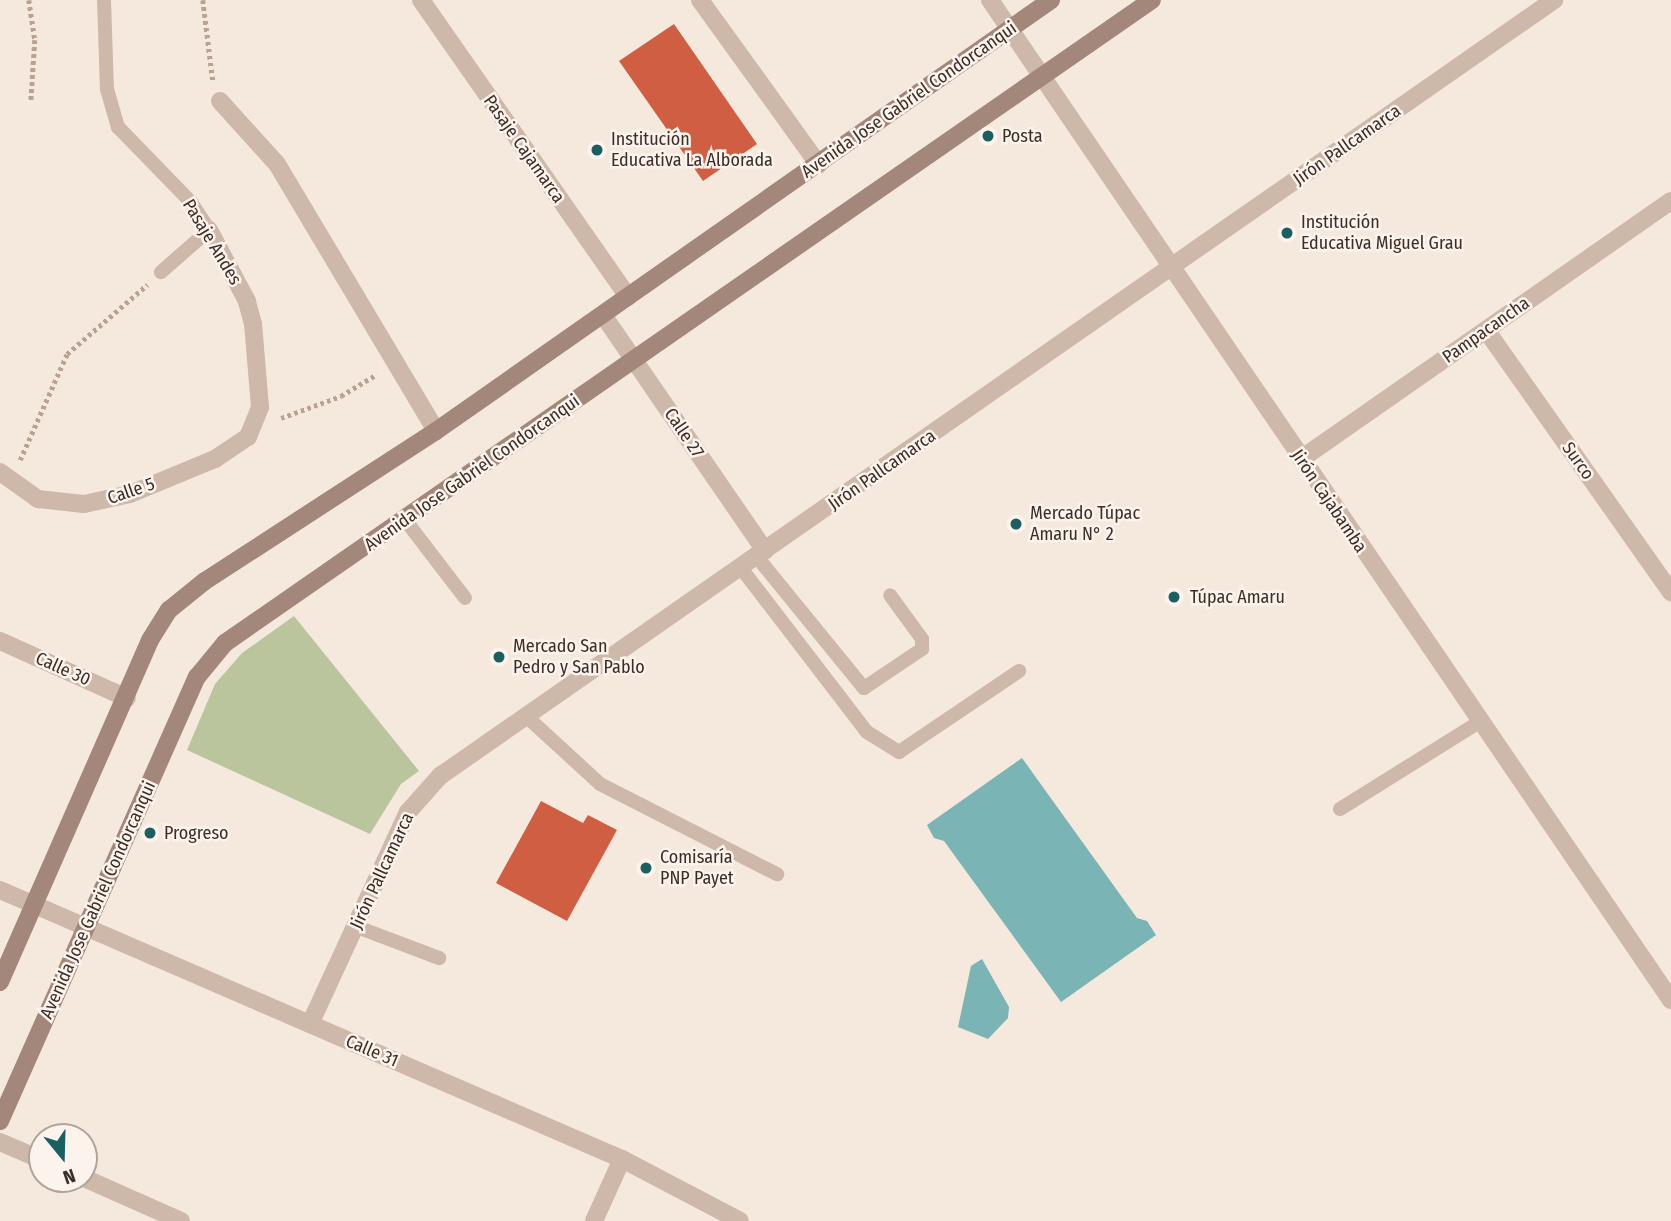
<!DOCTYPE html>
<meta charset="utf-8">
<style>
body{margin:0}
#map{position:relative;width:1671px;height:1221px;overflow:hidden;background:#f5e9de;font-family:"Fira Sans Condensed",sans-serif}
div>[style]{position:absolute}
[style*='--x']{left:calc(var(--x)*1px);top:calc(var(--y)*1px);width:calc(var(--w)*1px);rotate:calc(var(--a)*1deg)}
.green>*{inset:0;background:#bac59d}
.water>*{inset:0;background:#7bb4b4}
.building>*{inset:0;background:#cf5e42}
.path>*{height:4.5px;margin-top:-2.25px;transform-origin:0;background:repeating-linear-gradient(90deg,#baa293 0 3.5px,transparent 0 7px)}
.service>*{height:14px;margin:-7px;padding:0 7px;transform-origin:7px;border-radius:7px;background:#ceb8a9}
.minor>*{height:18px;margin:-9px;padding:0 9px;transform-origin:9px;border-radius:9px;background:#ceb8a9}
.secondary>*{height:18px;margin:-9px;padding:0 9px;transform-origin:9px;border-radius:9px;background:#a2877a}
.dots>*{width:19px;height:19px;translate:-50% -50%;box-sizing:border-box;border:4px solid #fbf3ec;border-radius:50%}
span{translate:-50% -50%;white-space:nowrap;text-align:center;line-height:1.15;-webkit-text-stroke:5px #fbf3ec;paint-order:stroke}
.street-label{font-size:18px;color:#3b2e29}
.poi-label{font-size:18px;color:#3b2e29}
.left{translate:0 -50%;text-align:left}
.north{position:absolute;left:28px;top:1123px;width:70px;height:70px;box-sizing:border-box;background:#fbf3ec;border:2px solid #aea49e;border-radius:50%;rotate:161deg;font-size:19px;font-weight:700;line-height:28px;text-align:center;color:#3b2e29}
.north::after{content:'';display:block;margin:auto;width:24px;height:32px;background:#1b5f60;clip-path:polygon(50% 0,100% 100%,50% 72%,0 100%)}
</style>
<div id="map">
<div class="green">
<div style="clip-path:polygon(294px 616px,419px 771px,401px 784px,370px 834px,187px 750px,215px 684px,242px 653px)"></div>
</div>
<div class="water">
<div style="clip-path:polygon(1022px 758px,1137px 918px,1147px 921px,1156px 935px,1061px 1002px,944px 841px,934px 838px,927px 825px)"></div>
<div style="clip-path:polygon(982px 959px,1009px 1007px,1008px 1018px,988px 1039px,958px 1027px,971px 966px)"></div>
</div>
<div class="building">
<div style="clip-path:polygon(674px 24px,757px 144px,703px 181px,619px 61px)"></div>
<div style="clip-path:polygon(541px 801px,583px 823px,588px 815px,617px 830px,567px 921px,496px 883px)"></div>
</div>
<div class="path">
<div style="--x:29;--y:0;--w:40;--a:81.5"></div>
<div style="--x:35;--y:40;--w:62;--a:93.7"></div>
<div style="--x:203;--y:0;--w:83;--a:83"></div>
<div style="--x:281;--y:418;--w:64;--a:-20.1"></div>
<div style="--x:341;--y:396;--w:42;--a:-31.4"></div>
<div style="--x:20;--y:460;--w:116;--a:-66.1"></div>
<div style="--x:67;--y:354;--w:106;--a:-40.8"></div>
</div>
<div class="service">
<div style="--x:104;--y:0;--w:89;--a:88.1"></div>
<div style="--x:107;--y:89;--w:40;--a:74"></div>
<div style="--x:118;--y:127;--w:105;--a:45.8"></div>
<div style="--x:191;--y:202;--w:33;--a:57"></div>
<div style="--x:209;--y:230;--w:64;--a:138.8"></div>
<div style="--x:406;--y:521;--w:97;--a:52.5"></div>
<div style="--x:757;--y:557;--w:169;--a:50.8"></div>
<div style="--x:864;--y:688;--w:70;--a:-33.9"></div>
<div style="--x:922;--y:649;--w:10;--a:-90"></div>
<div style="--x:922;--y:639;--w:54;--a:-126"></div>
<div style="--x:741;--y:568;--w:207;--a:52.5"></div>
<div style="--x:867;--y:732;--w:38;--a:32"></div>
<div style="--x:899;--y:752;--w:145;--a:-34"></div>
<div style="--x:527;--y:717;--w:99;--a:42.5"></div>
<div style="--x:600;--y:784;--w:199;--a:27"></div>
<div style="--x:1340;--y:809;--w:164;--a:-32"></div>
<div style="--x:357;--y:927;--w:88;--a:20.7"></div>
</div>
<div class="minor">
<div style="--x:421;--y:0;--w:362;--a:55.1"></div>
<div style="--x:700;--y:0;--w:203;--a:54.2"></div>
<div style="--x:990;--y:0;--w:1210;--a:55.75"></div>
<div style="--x:220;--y:101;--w:85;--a:47.9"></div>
<div style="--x:277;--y:164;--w:311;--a:59.2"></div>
<div style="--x:603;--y:315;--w:286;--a:55.5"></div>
<div style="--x:1486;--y:330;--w:321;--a:54.8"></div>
<div style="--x:1301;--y:459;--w:451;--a:-34.9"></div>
<div style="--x:0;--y:472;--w:47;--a:35.4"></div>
<div style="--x:38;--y:499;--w:46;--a:6.2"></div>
<div style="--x:84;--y:504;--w:47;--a:-12.3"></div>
<div style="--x:130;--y:494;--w:92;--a:-22.4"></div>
<div style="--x:215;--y:459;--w:40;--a:-34"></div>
<div style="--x:248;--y:437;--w:32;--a:-68"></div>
<div style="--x:260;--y:407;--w:83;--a:-94.8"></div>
<div style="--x:253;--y:324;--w:24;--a:-105"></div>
<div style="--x:247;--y:301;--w:81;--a:-118.2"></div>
<div style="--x:0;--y:641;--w:139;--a:24.2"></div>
<div style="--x:0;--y:890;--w:678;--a:23.39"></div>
<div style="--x:622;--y:1159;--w:133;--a:27.7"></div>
<div style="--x:310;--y:1024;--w:234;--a:-65.2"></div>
<div style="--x:408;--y:812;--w:48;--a:-48.4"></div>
<div style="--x:440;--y:776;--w:1358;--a:-34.86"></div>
<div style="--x:0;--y:1142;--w:46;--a:23.2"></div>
<div style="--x:84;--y:1178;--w:106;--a:23.9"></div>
<div style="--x:594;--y:1221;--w:68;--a:-65.7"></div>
</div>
<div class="secondary">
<div style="--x:0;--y:982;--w:373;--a:-66.3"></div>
<div style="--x:150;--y:640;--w:36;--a:-58"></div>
<div style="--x:169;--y:610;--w:46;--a:-38.9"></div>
<div style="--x:205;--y:581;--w:275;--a:-33"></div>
<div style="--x:436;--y:431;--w:751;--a:-35.02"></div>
<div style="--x:0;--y:1121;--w:486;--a:-66.1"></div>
<div style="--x:197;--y:677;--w:44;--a:-50.5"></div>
<div style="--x:225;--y:643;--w:1128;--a:-34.75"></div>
</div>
<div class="dots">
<div style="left:988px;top:136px;background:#1b5f60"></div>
<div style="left:597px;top:150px;background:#1b5f60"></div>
<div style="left:1287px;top:233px;background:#1b5f60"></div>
<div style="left:1016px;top:524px;background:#1b5f60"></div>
<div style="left:1174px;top:597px;background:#1b5f60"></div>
<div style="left:499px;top:657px;background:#1b5f60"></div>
<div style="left:150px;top:833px;background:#1b5f60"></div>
<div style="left:646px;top:868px;background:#1b5f60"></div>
</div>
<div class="street-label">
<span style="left:909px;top:100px;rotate:-35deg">Avenida Jose Gabriel Condorcanqui</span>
<span style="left:1347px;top:145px;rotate:-35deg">Jirón Pallcamarca</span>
<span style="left:524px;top:149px;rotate:55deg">Pasaje Cajamarca</span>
<span style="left:212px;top:242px;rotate:59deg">Pasaje Andes</span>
<span style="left:1486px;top:330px;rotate:-35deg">Pampacancha</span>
<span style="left:684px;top:433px;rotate:56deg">Calle 27</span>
<span style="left:1578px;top:461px;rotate:55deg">Surco</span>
<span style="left:882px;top:470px;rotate:-35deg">Jirón Pallcamarca</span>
<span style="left:472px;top:473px;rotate:-35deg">Avenida Jose Gabriel Condorcanqui</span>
<span style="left:131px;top:491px;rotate:-19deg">Calle 5</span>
<span style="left:1329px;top:501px;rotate:56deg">Jirón Cajabamba</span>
<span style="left:63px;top:669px;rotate:24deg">Calle 30</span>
<span style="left:382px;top:871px;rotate:-65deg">Jirón Pallcamarca</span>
<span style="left:98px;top:900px;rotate:-66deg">Avenida Jose Gabriel Condorcanqui</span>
<span style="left:372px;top:1051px;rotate:23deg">Calle 31</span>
</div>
<div class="poi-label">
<span class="left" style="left:1002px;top:136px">Posta</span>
<span class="left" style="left:611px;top:150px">Institución<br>Educativa La Alborada</span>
<span class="left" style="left:1301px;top:233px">Institución<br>Educativa Miguel Grau</span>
<span class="left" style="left:1030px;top:524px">Mercado Túpac<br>Amaru N° 2</span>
<span class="left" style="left:1190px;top:597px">Túpac Amaru</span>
<span class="left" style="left:513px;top:657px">Mercado San<br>Pedro y San Pablo</span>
<span class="left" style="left:164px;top:833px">Progreso</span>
<span class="left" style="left:660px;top:868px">Comisaría<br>PNP Payet</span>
</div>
<div class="north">N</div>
</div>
